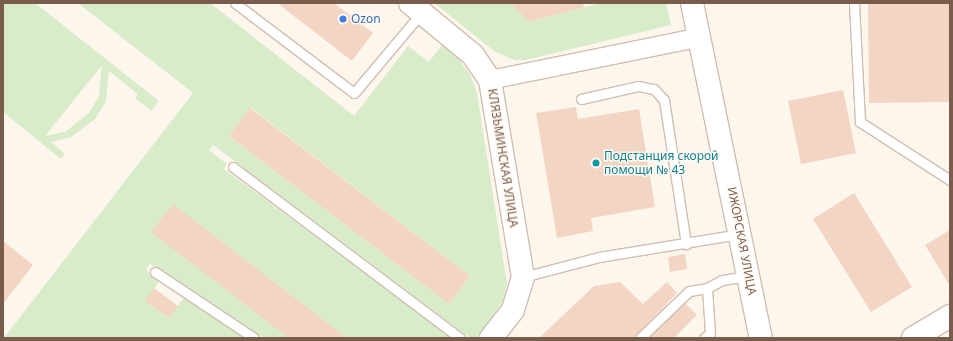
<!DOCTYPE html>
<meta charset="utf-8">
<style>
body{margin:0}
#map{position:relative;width:953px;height:341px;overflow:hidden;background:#fdf6ec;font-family:"Noto Sans",sans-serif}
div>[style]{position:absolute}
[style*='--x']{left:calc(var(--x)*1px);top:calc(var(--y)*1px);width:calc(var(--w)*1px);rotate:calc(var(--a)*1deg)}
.green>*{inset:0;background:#d8ecc9}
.building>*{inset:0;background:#f3d5c3}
.roads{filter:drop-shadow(1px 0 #d1beb0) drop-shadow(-1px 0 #d1beb0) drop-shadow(0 1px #d1beb0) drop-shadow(0 -1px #d1beb0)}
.service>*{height:9px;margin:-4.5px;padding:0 4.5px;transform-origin:4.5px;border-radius:4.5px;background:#fff}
.minor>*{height:18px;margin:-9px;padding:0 9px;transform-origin:9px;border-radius:9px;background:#fff}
.tertiary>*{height:22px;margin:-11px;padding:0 11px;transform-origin:11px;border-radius:11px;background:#fff}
.dots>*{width:11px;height:11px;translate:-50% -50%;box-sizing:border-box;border:2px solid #fffaf3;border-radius:50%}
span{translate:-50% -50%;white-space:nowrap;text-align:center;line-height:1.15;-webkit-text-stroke:3px #fffaf3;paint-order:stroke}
.shop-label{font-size:12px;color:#366cbe}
.left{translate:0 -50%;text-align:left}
.culture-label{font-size:12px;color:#0d838f}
.street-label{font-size:12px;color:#7a5c4d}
.frame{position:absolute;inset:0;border:4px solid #7a5c4d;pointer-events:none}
</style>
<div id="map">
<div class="green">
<div style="clip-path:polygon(evenodd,3px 3px,35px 3px,159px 101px,151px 111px,135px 98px,138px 94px,109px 71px,106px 101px,95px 119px,71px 137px,51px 142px,65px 154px,61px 159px,3px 112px,3px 3px,102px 65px,99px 96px,89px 113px,65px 132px,45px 136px,102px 65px)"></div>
<div style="clip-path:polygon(evenodd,78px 3px,210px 3px,354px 116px,408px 46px,429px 62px,442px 45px,456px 56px,470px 74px,477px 93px,507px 284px,503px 301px,477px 338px,470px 338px,213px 145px,209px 150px,227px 164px,224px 169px,452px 338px,347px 338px,173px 205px,289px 338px,264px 338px,150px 264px,146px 270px,160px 280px,146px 301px,168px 318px,184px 298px,245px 338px,4px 338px,193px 93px,78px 3px,251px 108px,470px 276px,449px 304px,229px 136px,251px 108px)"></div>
<div style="clip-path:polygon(434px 3px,510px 3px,529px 22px,600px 3px,666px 3px,671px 25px,526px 60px,514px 60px,494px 51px)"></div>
</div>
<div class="building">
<div style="clip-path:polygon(277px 3px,334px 3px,373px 33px,352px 61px)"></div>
<div style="clip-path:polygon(510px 3px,583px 3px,584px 7px,529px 22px)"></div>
<div style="clip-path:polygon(868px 3px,950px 3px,950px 102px,869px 103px)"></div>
<div style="clip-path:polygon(843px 90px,856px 153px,801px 164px,788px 101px)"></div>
<div style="clip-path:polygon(576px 107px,578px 119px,639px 109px,655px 207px,591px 218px,593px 231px,557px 238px,536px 113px)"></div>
<div style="clip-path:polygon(250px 108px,470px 276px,449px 304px,229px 136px)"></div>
<div style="clip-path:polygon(854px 193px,912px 287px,871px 312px,813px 219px)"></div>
<div style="clip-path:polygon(173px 204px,347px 338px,289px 338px,173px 249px,151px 232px)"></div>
<div style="clip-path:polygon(950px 230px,950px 286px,925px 245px)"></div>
<div style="clip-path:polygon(3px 241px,33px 265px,3px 304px)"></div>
<div style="clip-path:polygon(685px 254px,687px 269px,670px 272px,668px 257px)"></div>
<div style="clip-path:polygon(620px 282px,643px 304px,667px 282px,677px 293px,634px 338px,539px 338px,594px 286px)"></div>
<div style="clip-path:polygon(154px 288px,178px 306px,169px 318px,145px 301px)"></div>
<div style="clip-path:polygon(685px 303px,697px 315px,674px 338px,649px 338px)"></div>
</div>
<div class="roads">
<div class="service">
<div style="--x:235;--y:3;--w:149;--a:37.1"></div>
<div style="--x:354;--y:93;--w:106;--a:-50"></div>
<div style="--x:854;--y:3;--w:119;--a:87.1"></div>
<div style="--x:860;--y:122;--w:107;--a:32.8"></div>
<div style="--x:581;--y:99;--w:58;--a:-12.8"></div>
<div style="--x:638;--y:86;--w:16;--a:11"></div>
<div style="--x:654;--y:89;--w:15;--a:48"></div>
<div style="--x:664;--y:100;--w:146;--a:81.3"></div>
<div style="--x:233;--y:167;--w:284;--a:37"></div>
<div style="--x:155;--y:272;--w:119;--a:33.7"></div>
<div style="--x:523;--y:277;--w:79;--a:-14.7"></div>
<div style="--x:599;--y:257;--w:143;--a:-9.3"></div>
<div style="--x:707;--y:288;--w:17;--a:-28"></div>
<div style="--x:722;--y:280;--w:26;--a:-9"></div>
<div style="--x:640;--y:338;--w:68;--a:-43.8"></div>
<div style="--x:689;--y:291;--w:18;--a:-9"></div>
<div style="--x:707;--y:288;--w:45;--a:86.2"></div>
<div style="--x:710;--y:333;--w:8;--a:140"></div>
</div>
<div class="minor">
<div style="--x:490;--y:80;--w:215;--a:-11.5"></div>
</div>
<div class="tertiary">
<div style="--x:410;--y:3;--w:82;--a:39.5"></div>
<div style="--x:473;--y:55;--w:30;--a:56"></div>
<div style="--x:490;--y:80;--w:200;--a:80.5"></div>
<div style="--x:523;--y:277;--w:34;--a:107"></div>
<div style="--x:513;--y:310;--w:36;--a:128"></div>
<div style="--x:692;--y:3;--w:342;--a:78.4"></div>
<div style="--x:913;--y:338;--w:43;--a:-30.7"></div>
</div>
</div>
<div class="dots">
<div style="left:343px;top:19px;background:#3f7fe0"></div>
<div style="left:596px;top:163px;background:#0f9aa8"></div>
</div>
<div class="shop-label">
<span class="left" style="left:351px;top:19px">Ozon</span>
</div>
<div class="culture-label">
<span class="left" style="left:604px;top:163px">Подстанция скорой<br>помощи № 43</span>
</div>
<div class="street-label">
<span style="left:503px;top:158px;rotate:81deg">КЛЯЗЬМИНСКАЯ УЛИЦА</span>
<span style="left:742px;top:241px;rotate:79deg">ИЖОРСКАЯ УЛИЦА</span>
</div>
<div class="frame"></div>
</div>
